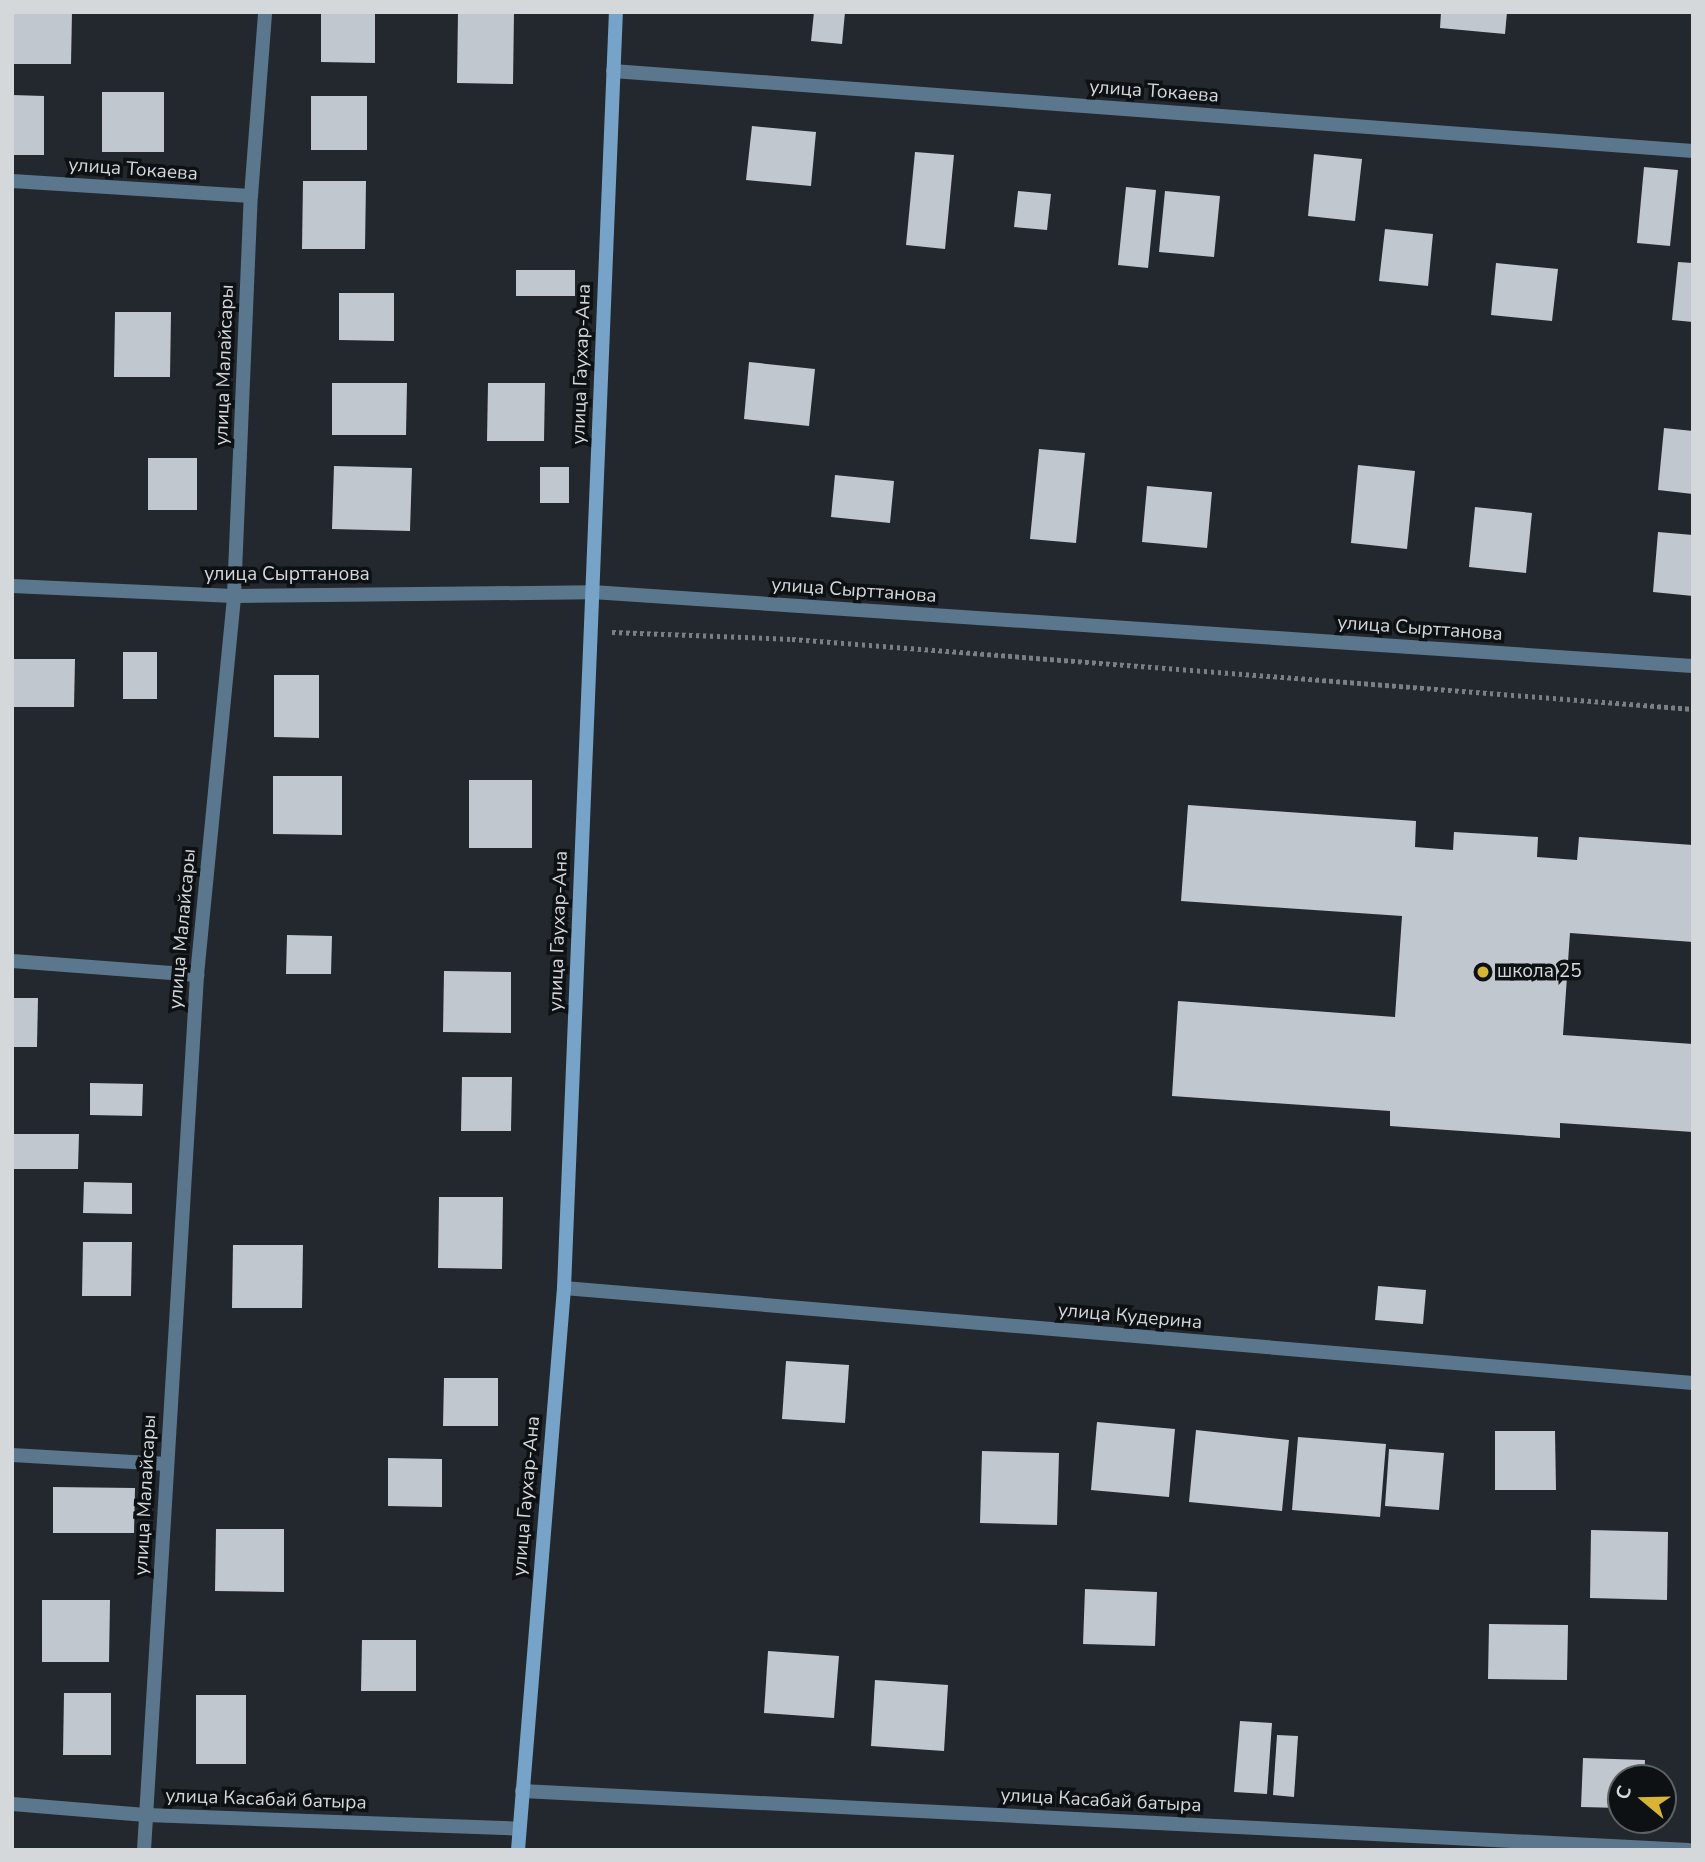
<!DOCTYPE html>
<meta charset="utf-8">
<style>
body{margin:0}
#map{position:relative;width:1705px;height:1862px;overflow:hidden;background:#22282d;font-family:"Nunito Sans",sans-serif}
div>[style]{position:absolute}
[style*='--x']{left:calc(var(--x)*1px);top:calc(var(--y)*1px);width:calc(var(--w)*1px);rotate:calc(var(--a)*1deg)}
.building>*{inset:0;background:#c0c7ce}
.path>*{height:4.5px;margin-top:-2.25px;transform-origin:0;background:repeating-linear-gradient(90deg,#7a7f83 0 3.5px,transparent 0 7px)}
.street>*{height:14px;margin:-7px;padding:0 7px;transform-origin:7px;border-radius:7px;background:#5b778d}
.secondary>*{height:14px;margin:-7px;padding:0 7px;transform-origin:7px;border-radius:7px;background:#76a3c7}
.dots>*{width:19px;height:19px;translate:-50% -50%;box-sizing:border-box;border:4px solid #0e1113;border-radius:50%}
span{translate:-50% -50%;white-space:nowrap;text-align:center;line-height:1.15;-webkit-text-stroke:7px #0e1113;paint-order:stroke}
.street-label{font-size:19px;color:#d4d8db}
.poi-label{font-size:19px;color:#d4d8db}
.left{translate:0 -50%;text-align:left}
.frame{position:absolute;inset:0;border:14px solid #d4d8db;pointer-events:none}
.north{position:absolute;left:1607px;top:1764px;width:70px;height:70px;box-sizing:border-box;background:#0e1113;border:2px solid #5d6163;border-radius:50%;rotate:289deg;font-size:19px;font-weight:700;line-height:28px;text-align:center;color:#d4d8db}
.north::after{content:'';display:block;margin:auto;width:24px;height:32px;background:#d7b434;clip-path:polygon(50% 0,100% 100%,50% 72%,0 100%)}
</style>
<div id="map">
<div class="building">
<div style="clip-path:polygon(14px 12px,72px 12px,71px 64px,13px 64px)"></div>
<div style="clip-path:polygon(321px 12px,375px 12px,375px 63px,321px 62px)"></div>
<div style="clip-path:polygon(458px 12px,514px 12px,513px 84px,457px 83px)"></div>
<div style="clip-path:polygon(814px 12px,845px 12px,842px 44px,811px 41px)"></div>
<div style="clip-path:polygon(1441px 12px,1507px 12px,1505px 34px,1440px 28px)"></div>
<div style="clip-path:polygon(102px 92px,164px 92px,164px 152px,102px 152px)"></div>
<div style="clip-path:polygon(12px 95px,44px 96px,44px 155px,12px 155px)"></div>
<div style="clip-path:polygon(311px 96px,367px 96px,367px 150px,311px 150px)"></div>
<div style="clip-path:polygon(752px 126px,816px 132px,811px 186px,746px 180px)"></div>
<div style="clip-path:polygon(915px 152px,954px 155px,945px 249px,906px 245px)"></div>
<div style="clip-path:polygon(1314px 154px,1362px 159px,1355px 221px,1308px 216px)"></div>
<div style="clip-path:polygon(1644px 167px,1678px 170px,1670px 246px,1637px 243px)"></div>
<div style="clip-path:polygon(303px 181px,366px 181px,365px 249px,302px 249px)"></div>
<div style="clip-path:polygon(1126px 187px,1156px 190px,1148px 268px,1118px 265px)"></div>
<div style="clip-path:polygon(1018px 191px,1051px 194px,1047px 230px,1014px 227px)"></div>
<div style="clip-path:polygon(1165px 191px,1220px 196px,1214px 257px,1159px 252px)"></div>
<div style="clip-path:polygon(1385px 229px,1433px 234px,1428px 286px,1379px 281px)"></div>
<div style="clip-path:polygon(1678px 262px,1693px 263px,1693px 322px,1672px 320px)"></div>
<div style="clip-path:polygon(1496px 263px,1558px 269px,1552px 321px,1491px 315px)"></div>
<div style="clip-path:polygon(516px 270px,575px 270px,575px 296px,516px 296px)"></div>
<div style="clip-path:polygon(339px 293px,394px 293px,394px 341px,339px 340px)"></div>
<div style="clip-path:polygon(115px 312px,171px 312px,170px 377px,114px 377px)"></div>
<div style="clip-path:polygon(749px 362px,815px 369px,809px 426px,744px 419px)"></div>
<div style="clip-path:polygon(332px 383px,407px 383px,406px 435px,332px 435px)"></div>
<div style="clip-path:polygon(488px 383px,545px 383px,544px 441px,487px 441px)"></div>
<div style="clip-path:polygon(1664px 428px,1693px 431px,1693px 494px,1658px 490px)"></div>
<div style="clip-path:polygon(1039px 449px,1085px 453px,1076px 543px,1030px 539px)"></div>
<div style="clip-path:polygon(148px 458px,197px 458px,197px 510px,148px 510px)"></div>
<div style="clip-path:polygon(1358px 465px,1415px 471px,1407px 549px,1351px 543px)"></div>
<div style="clip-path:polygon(334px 466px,412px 468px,410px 531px,332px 529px)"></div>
<div style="clip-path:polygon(540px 467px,569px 467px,569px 503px,540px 503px)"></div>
<div style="clip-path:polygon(835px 475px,894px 481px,890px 523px,831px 517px)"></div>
<div style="clip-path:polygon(1147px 486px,1212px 492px,1207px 548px,1142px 542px)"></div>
<div style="clip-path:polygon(1475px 507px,1532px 513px,1526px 573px,1469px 567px)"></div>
<div style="clip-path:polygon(1658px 532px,1693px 535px,1693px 596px,1653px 592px)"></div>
<div style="clip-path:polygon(123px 652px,157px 652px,157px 699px,123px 699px)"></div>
<div style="clip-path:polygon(13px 659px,75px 659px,74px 707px,13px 707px)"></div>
<div style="clip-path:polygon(274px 675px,319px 675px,319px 738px,274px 737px)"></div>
<div style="clip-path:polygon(273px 776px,342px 776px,342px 835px,273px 834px)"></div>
<div style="clip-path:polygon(469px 780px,532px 780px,532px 848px,469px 848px)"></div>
<div style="clip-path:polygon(1188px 805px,1416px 821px,1415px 847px,1453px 850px,1454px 832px,1538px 837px,1537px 857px,1577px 860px,1579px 837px,1693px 845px,1693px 942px,1570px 933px,1563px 1035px,1693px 1044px,1693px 1132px,1560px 1123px,1560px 1138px,1390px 1126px,1390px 1111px,1172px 1096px,1178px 1001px,1395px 1017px,1402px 916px,1181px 901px)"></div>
<div style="clip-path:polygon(287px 935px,332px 936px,331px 974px,286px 974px)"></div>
<div style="clip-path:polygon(444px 971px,511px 972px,511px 1033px,443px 1032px)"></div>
<div style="clip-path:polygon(12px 998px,38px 998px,37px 1047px,12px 1047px)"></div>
<div style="clip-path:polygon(462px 1077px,512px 1077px,511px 1131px,461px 1131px)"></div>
<div style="clip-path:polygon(90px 1083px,143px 1084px,142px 1116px,90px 1115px)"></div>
<div style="clip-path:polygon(12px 1134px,79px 1134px,78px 1169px,12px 1169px)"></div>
<div style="clip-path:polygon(84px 1182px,132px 1183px,132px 1214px,83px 1213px)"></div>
<div style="clip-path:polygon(439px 1197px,503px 1197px,502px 1269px,438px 1268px)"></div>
<div style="clip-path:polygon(83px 1242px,132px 1242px,131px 1296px,82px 1296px)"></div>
<div style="clip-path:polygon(233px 1245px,303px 1245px,302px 1308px,232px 1308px)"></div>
<div style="clip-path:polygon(1378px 1286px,1426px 1290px,1423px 1324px,1375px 1320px)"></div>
<div style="clip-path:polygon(786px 1361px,849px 1365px,845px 1423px,782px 1419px)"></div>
<div style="clip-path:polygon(444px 1378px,498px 1378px,498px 1426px,443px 1426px)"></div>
<div style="clip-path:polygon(1097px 1422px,1175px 1429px,1169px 1497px,1091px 1490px)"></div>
<div style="clip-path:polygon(1196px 1430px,1289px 1440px,1282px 1511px,1189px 1502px)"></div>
<div style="clip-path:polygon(1495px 1431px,1555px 1431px,1556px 1490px,1495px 1490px)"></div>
<div style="clip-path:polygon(1298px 1437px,1386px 1444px,1380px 1517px,1292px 1510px)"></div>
<div style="clip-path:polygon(1389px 1449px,1444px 1453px,1439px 1510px,1385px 1506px)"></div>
<div style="clip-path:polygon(982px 1451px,1059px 1453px,1057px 1525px,980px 1523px)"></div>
<div style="clip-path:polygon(388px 1458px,442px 1459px,442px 1507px,388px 1506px)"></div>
<div style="clip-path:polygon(53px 1487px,135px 1488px,134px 1533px,53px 1533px)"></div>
<div style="clip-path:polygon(216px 1529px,284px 1529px,284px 1592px,215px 1591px)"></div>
<div style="clip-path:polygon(1591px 1530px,1668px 1532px,1667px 1600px,1590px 1598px)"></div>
<div style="clip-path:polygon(1085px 1589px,1157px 1592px,1155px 1646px,1083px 1644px)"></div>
<div style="clip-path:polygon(42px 1600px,110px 1600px,109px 1662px,42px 1662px)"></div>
<div style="clip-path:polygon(1489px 1624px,1568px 1625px,1567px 1680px,1488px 1679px)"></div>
<div style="clip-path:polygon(362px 1640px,416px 1640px,416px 1691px,361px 1691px)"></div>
<div style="clip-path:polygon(768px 1651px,839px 1656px,834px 1718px,764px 1713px)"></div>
<div style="clip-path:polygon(875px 1680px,948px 1685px,944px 1751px,871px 1746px)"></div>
<div style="clip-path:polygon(64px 1693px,111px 1693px,111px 1755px,63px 1755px)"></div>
<div style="clip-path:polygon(196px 1695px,246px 1695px,246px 1764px,196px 1764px)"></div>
<div style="clip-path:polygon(1240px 1721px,1272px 1723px,1267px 1794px,1234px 1792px)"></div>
<div style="clip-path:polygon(1277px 1735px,1298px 1736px,1294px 1797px,1273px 1795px)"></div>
<div style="clip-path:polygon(1583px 1758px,1645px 1760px,1644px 1778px,1621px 1778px,1621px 1808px,1581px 1807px)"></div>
</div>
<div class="path">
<div style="--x:612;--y:632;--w:180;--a:2.2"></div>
<div style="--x:792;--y:639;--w:904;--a:4.44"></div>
</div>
<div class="street">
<div style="--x:613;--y:71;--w:1083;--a:4.24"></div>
<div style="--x:12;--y:181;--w:239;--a:3.6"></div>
<div style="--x:12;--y:586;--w:222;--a:2.6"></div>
<div style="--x:234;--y:596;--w:358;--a:-0.6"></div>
<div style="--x:592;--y:592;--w:1103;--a:3.85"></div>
<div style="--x:12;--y:961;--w:186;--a:4.3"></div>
<div style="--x:564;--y:1288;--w:1133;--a:4.81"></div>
<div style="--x:12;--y:1455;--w:155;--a:3.3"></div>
<div style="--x:522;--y:1791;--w:1168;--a:2.89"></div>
<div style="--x:12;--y:1804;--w:134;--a:4.7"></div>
<div style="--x:146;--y:1815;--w:373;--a:2.1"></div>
<div style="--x:144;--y:1850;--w:877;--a:-86.53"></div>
<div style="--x:197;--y:975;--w:381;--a:-84.4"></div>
<div style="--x:234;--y:596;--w:400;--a:-87.6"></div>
<div style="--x:251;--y:196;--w:185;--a:-85.6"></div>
</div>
<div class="secondary">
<div style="--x:518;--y:1850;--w:564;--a:-85.32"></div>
<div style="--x:564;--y:1288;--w:1277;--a:-87.67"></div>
</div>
<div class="dots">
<div style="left:1483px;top:972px;background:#d7b434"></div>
</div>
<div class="street-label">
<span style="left:1154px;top:92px;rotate:4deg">улица Токаева</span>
<span style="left:133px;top:170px;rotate:4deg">улица Токаева</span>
<span style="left:582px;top:364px;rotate:-88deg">улица Гаухар-Ана</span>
<span style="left:225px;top:365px;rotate:-88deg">улица Малайсары</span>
<span style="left:287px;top:575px">улица Сырттанова</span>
<span style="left:854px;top:591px;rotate:4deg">улица Сырттанова</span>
<span style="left:1420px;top:629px;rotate:4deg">улица Сырттанова</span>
<span style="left:183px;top:929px;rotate:-85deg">улица Малайсары</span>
<span style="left:559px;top:931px;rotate:-88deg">улица Гаухар-Ана</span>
<span style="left:1130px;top:1317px;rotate:5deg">улица Кудерина</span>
<span style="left:146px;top:1495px;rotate:-87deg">улица Малайсары</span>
<span style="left:527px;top:1496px;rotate:-85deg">улица Гаухар-Ана</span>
<span style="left:266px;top:1800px;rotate:2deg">улица Касабай батыра</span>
<span style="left:1101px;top:1801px;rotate:3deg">улица Касабай батыра</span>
</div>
<div class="poi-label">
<span class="left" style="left:1497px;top:972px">школа 25</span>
</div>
<div class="frame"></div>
<div class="north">С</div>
</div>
